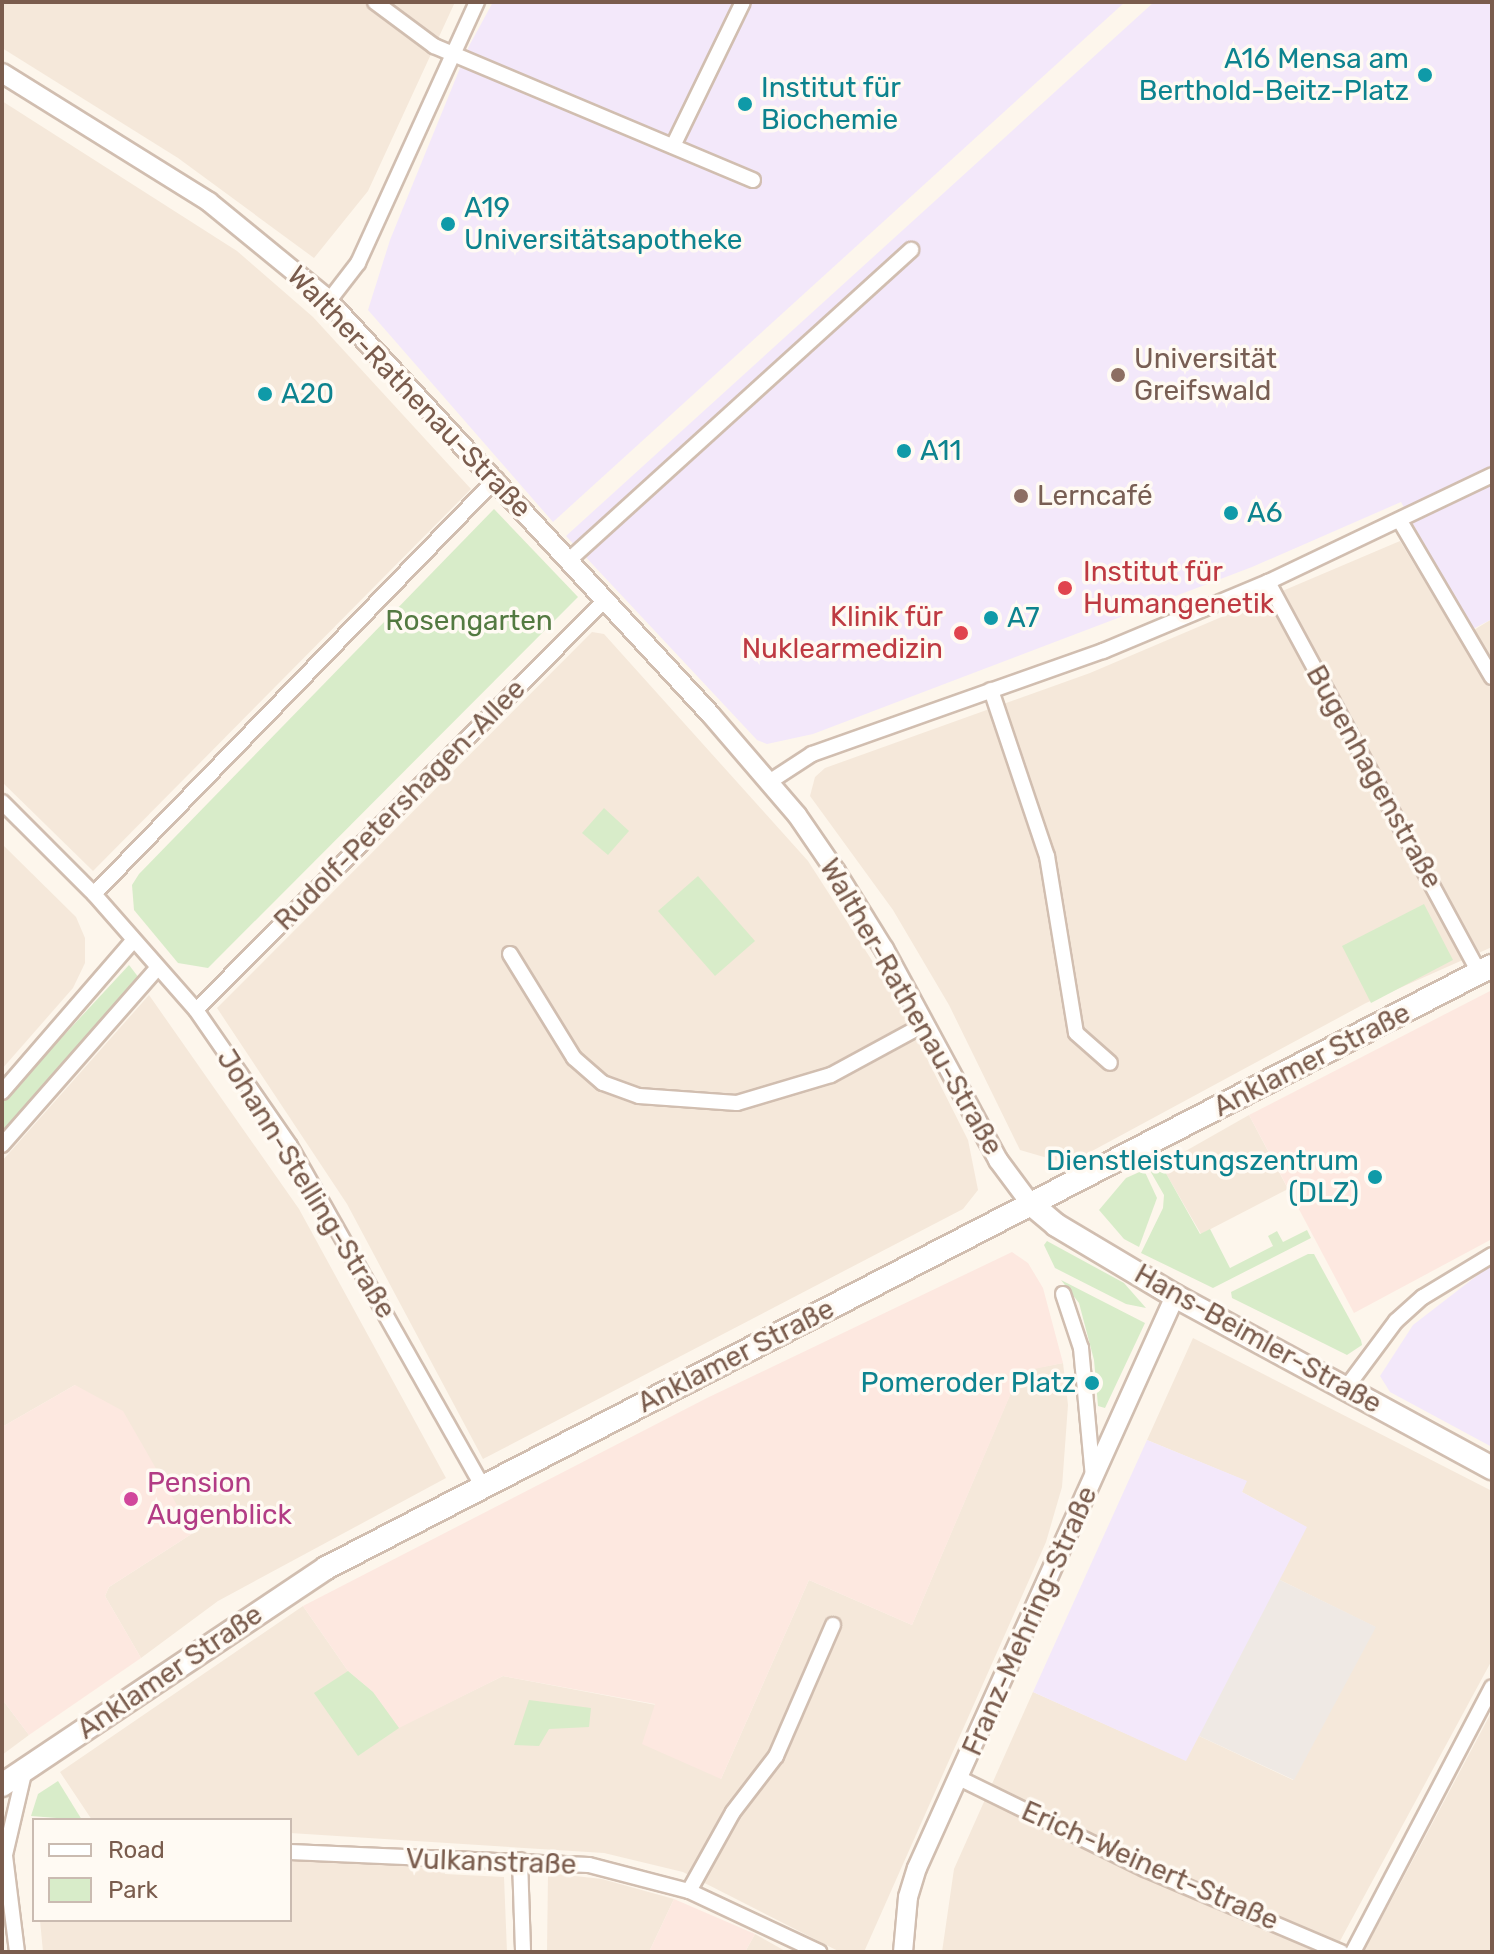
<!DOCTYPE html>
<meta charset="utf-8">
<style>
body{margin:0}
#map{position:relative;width:1494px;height:1954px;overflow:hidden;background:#fdf6ec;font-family:Rubik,sans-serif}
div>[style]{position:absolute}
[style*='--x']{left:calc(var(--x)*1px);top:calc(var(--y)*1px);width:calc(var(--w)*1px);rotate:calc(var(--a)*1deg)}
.residential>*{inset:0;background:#f5e8da}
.commercial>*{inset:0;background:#fde8e0}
.industrial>*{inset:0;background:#efe9e4}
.education>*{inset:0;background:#f3e8fa}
.green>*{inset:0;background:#d8ecc9}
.roads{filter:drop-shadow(2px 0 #d1beb0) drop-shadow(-2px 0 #d1beb0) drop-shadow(0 2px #d1beb0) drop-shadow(0 -2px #d1beb0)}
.minor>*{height:14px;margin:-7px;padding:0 7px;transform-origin:7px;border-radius:7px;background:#fff}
.tertiary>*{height:18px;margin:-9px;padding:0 9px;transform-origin:9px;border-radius:9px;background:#fff}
.secondary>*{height:22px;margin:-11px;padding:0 11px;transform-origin:11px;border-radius:11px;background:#fff}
.dots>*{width:22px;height:22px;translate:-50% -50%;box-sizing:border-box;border:4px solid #fffaf3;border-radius:50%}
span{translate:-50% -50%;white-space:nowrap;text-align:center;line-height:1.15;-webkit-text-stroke:7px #fffaf3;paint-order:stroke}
.culture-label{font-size:28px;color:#0d838f}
.right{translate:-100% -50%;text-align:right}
.left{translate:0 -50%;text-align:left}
.education-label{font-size:28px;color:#785e54}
.street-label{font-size:28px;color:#7a5c4d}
.health-label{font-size:28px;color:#be3a42}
.park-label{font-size:28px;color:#537a41}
.hotel-label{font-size:28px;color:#b23c85}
.frame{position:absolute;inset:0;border:4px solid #7a5c4d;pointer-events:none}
.legend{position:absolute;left:32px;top:1818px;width:260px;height:104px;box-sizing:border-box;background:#fffaf3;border:2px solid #cabbb1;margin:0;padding:10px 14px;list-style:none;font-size:24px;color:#7a5c4d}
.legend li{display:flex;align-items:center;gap:16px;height:40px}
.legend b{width:40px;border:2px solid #cabbb1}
</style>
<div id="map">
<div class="residential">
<div style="clip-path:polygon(2px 2px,455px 2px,368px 191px,314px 258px,178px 158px,2px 48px)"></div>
<div style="clip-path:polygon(2px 101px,237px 251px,313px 317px,471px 489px,93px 871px,2px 782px)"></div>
<div style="clip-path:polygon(1400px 541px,1459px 639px,1492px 619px,1492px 947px,1366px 1003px,1068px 1164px,1020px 1150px,949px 1005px,893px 910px,810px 796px,815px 777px,825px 768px,1090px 673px)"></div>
<div style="clip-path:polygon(592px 632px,604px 634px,808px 861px,898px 1001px,968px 1140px,978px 1190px,963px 1209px,483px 1459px,347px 1204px,217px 1008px)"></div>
<div style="clip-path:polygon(2px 844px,76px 917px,85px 938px,85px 963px,73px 988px,2px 1069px)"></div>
<div style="clip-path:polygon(149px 995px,299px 1209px,446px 1478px,218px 1601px,141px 1658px,105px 1596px,109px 1587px,193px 1533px,75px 1385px,2px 1427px,2px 1161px)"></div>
<div style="clip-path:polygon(1249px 1115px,1288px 1189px,1201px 1234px,1161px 1165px)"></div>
<div style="clip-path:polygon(1193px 1338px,1492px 1491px,1492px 1660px,1334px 1952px,942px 1952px,954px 1869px,1033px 1692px,1185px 1760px,1197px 1735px,1293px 1780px,1375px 1627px,1278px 1579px,1306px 1527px,1242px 1492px,1246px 1481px,1147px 1440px)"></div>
<div style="clip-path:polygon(1063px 1363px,1068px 1405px,1062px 1487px,1046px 1542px,864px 1952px,840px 1952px,683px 1872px,604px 1853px,290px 1833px,290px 1820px,92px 1820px,60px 1772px,303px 1606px,348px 1671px,373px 1692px,399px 1727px,503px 1676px,656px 1705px,721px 1779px,809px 1580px,912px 1625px,1020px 1371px)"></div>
<div style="clip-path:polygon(2px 1699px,29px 1735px,2px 1755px)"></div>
<div style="clip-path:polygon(1492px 1711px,1492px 1952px,1363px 1952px,1398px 1888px)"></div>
<div style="clip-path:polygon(290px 1856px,442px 1864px,445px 1874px,504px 1877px,507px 1952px,43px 1952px,40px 1920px,290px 1920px)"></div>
<div style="clip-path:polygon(548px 1873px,602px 1879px,674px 1899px,649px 1952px,547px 1952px)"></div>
<div style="clip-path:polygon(755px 1934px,787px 1952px,745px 1952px)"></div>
</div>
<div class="commercial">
<div style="clip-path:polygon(1492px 990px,1492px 1239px,1354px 1313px,1249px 1115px)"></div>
<div style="clip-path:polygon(1012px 1252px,1028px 1263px,1043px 1288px,1063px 1363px,1020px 1372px,912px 1625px,809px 1580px,721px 1779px,642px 1744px,655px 1704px,503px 1676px,399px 1728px,373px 1692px,348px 1671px,303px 1606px,707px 1398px)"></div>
<div style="clip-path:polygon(75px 1385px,123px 1411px,193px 1533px,109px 1587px,105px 1596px,141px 1658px,29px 1735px,2px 1699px,2px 1427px)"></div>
<div style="clip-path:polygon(674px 1899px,755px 1934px,745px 1952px,649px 1952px)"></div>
</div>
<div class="industrial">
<div style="clip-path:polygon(1278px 1579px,1376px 1627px,1294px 1780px,1197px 1735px)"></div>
</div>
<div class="education">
<div style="clip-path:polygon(493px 2px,1125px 2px,553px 522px,368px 310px,390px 240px,469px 46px)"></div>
<div style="clip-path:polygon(1154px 2px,1492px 2px,1492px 619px,1471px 630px,1401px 502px,1252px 567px,813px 734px,767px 744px,757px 740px,566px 536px)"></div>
<div style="clip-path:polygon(1492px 1264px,1492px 1447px,1390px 1392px,1380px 1376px,1413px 1325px)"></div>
<div style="clip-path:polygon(1147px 1440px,1247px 1481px,1242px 1492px,1307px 1527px,1186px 1761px,1033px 1692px)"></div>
</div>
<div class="green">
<div style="clip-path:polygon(494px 509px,578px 597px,208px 968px,178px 963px,134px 910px,132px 885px,139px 874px)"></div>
<div style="clip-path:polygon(604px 808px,629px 831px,608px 855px,582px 833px)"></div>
<div style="clip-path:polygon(698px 876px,755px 941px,715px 976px,658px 911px)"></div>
<div style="clip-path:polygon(1424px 904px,1453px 960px,1371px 1003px,1342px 946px)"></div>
<div style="clip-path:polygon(129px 965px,139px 978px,2px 1134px,2px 1102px)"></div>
<div style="clip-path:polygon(1159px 1161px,1200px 1234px,1210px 1229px,1230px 1268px,1273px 1246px,1268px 1236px,1277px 1231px,1283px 1242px,1307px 1230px,1311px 1238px,1213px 1288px,1141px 1253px,1163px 1208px,1164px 1195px,1148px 1167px)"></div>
<div style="clip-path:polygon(1144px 1170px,1157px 1198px,1139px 1247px,1124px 1239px,1099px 1210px,1126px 1178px)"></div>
<div style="clip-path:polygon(1047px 1241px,1124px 1283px,1146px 1308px,1126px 1304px,1055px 1268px,1044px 1245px)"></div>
<div style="clip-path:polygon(1308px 1254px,1314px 1254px,1361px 1340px,1362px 1345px,1347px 1355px,1232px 1298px,1231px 1292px)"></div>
<div style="clip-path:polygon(1061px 1280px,1145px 1323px,1105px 1408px,1098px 1406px,1094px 1360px,1079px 1303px)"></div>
<div style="clip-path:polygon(348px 1671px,373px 1692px,399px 1728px,358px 1756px,314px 1693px)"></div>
<div style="clip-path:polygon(529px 1700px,591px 1708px,589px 1727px,549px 1729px,539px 1746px,514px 1745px)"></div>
<div style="clip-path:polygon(58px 1781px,82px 1820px,31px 1816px,38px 1794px)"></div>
</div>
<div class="roads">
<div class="minor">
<div style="--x:375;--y:2;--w:74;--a:36.7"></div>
<div style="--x:434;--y:46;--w:346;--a:22.8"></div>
<div style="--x:673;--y:146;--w:160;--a:-64.1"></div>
<div style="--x:328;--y:302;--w:49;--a:-52.4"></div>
<div style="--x:358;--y:263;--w:287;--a:-65.5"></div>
<div style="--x:1400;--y:521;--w:181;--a:59.5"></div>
<div style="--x:569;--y:560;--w:462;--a:-42.2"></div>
<div style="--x:1268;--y:582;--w:444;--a:61.6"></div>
<div style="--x:991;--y:690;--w:175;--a:71.4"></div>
<div style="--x:1047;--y:856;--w:179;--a:80.7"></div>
<div style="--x:1076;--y:1033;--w:45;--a:41.4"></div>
<div style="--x:769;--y:782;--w:51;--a:-33.1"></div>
<div style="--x:812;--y:754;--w:309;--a:-19.5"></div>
<div style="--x:1103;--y:651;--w:179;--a:-22.7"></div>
<div style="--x:1268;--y:582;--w:248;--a:-25.5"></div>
<div style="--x:2;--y:802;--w:130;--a:45"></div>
<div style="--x:94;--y:894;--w:154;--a:48.7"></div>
<div style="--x:196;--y:1010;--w:165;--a:55.3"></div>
<div style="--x:290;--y:1146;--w:388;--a:60.5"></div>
<div style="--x:94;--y:894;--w:578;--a:-45.91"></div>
<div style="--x:510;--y:954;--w:122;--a:58.4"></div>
<div style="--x:574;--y:1058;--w:38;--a:41"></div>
<div style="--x:603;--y:1083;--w:38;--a:20"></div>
<div style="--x:639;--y:1096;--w:98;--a:4.1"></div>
<div style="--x:737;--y:1103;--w:98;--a:-16.6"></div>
<div style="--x:831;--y:1075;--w:107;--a:-28.5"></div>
<div style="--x:196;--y:1010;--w:579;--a:-45.07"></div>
<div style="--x:2;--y:1092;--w:198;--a:-49.1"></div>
<div style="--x:2;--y:1145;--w:233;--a:-48.7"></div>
<div style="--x:1063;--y:1294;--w:57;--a:71.6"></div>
<div style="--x:1081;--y:1348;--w:130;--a:84.7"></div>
<div style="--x:1346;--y:1388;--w:84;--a:-53.3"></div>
<div style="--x:1396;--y:1321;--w:36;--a:-42"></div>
<div style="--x:1423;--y:1297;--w:81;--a:-31.3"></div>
<div style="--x:959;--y:1778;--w:207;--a:26.1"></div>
<div style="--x:1145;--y:1869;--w:213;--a:23"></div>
<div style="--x:290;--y:1852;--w:299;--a:2.5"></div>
<div style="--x:589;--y:1865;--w:103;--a:14.6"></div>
<div style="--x:689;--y:1891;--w:144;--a:25.1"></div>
<div style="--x:520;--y:1860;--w:92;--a:88.1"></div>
<div style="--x:689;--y:1891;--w:90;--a:-60.9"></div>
<div style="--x:733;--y:1812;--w:71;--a:-52.5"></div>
<div style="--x:776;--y:1756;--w:143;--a:-66.5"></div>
<div style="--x:17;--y:1952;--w:98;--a:-97.1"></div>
<div style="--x:5;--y:1855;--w:88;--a:-76.9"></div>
<div style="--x:1353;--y:1952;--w:299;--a:-62.3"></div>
</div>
<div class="tertiary">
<div style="--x:2;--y:73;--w:244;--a:31.9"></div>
<div style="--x:209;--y:202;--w:149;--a:39.3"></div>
<div style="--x:324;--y:296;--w:570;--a:47.27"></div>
<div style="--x:711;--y:715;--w:132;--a:49.3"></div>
<div style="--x:797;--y:815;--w:69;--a:55.6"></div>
<div style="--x:836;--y:872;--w:91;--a:58.1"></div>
<div style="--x:884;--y:949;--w:240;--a:61.6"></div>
<div style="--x:998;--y:1160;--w:54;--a:53.3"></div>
<div style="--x:903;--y:1952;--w:55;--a:-84.8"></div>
<div style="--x:908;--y:1897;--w:30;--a:-73"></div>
<div style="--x:917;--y:1868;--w:627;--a:-65.72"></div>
</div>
<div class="secondary">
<div style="--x:1030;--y:1203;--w:34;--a:40"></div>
<div style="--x:1056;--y:1225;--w:139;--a:30.8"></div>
<div style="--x:1175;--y:1296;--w:361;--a:28.5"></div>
<div style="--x:2;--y:1785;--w:390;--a:-33.8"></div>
<div style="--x:326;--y:1568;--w:1312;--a:-27.31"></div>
</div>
</div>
<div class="dots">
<div style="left:1425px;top:75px;background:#0f9aa8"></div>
<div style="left:745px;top:104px;background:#0f9aa8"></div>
<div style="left:448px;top:224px;background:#0f9aa8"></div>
<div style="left:1118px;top:375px;background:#8d6e63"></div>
<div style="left:265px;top:394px;background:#0f9aa8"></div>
<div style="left:904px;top:451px;background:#0f9aa8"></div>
<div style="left:1021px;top:496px;background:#8d6e63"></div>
<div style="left:1231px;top:513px;background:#0f9aa8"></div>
<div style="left:1065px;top:588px;background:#e0444e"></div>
<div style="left:991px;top:618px;background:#0f9aa8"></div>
<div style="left:961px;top:633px;background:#e0444e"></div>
<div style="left:1375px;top:1177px;background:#0f9aa8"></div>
<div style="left:1092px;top:1383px;background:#0f9aa8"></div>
<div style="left:131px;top:1499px;background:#d1479c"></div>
</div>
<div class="culture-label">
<span class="right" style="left:1409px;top:75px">A16 Mensa am<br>Berthold-Beitz-Platz</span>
<span class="left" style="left:761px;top:104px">Institut für<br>Biochemie</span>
<span class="left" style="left:464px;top:224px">A19<br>Universitätsapotheke</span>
<span class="left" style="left:281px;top:394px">A20</span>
<span class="left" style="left:920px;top:451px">A11</span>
<span class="left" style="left:1247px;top:513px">A6</span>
<span class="left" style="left:1007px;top:618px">A7</span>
<span class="right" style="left:1359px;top:1177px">Dienstleistungszentrum<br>(DLZ)</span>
<span class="right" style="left:1076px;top:1383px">Pomeroder Platz</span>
</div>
<div class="education-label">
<span class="left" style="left:1134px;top:375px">Universität<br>Greifswald</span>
<span class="left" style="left:1037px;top:496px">Lerncafé</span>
</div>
<div class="street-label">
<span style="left:409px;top:392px;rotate:46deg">Walther-Rathenau-Straße</span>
<span style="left:1374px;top:777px;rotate:61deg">Bugenhagenstraße</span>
<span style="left:400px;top:805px;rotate:-45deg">Rudolf-Petershagen-Allee</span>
<span style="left:911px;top:1007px;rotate:60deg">Walther-Rathenau-Straße</span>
<span style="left:1312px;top:1060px;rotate:-27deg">Anklamer Straße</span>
<span style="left:306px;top:1184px;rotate:58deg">Johann-Stelling-Straße</span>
<span style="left:1258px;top:1339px;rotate:29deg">Hans-Beimler-Straße</span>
<span style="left:736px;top:1356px;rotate:-27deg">Anklamer Straße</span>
<span style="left:1030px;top:1621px;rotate:-66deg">Franz-Mehring-Straße</span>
<span style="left:170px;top:1672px;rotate:-34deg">Anklamer Straße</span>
<span style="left:491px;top:1862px;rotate:2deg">Vulkanstraße</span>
<span style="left:1150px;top:1866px;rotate:24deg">Erich-Weinert-Straße</span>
</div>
<div class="health-label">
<span class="left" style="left:1083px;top:588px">Institut für<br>Humangenetik</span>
<span class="right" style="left:943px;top:633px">Klinik für<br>Nuklearmedizin</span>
</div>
<div class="park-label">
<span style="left:469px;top:621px">Rosengarten</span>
</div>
<div class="hotel-label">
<span class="left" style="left:147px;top:1499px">Pension<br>Augenblick</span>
</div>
<div class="frame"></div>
<ul class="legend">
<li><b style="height:10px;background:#fff"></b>Road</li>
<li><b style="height:22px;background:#d8ecc9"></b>Park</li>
</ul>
</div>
